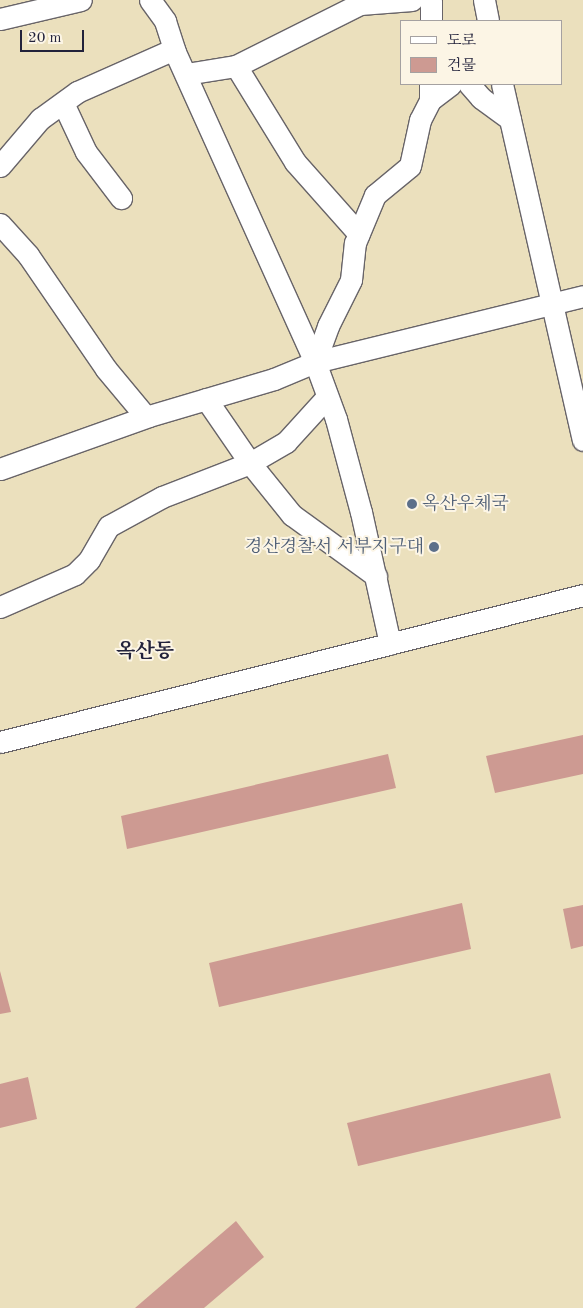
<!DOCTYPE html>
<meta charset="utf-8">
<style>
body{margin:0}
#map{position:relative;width:583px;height:1308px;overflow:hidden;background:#ebe0bd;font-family:"Old Standard TT","Noto Serif KR",serif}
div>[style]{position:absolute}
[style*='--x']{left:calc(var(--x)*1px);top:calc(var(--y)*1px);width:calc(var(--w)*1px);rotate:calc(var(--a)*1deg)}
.building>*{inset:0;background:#cd9a92}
.roads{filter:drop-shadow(1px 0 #686468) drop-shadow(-1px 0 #686468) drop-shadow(0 1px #686468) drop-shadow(0 -1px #686468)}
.minor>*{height:21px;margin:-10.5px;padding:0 10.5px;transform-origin:10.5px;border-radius:10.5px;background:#fff}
.dots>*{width:14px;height:14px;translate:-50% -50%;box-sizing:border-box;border:2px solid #fcf5e5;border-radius:50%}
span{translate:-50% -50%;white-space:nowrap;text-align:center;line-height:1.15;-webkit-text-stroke:4px #fcf5e5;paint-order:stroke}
.service-label{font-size:18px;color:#4e5e75}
.left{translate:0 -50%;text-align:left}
.right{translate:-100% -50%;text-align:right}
.quarter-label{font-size:20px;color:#22223b;font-weight:700}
.legend{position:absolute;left:400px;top:20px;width:162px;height:65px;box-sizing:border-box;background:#fcf5e5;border:1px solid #a5a1a1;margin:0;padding:6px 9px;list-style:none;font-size:15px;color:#22223b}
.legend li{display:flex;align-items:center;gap:10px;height:25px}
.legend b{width:25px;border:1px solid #a5a1a1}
.scale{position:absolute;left:20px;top:30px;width:64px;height:22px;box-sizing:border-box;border:2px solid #22223b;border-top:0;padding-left:6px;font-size:15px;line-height:18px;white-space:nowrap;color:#22223b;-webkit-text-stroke:4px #fcf5e5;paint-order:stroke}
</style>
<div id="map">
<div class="building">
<div style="clip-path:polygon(583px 735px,583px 774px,495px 793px,486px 756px)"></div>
<div style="clip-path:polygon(388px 754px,396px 788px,127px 849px,121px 816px)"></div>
<div style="clip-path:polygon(462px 903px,471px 949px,219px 1007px,209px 963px)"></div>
<div style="clip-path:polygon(583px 905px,583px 946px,571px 949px,563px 909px)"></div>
<div style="clip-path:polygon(0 971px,11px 1012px,0 1014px)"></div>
<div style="clip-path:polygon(550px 1073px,561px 1118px,358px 1166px,347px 1123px)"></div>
<div style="clip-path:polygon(28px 1077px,37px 1119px,0 1128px,0 1084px)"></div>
<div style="clip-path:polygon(236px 1221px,264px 1257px,204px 1308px,135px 1308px)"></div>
</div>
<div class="roads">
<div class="minor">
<div style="--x:150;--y:0;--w:26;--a:54"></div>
<div style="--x:165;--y:21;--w:33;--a:72"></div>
<div style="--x:175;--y:52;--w:340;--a:65.7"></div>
<div style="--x:315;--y:362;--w:61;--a:69.8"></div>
<div style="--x:336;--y:419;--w:96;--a:75"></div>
<div style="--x:361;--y:512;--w:135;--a:77.6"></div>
<div style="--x:431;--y:0;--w:21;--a:90"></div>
<div style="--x:484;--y:0;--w:21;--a:79"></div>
<div style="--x:0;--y:19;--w:83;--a:-13.2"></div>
<div style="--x:236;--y:66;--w:113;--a:58.4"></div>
<div style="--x:295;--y:162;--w:96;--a:48.4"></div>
<div style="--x:186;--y:74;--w:51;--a:-9.1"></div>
<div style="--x:236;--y:66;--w:139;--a:-26.6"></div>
<div style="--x:360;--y:4;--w:52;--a:-4.4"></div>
<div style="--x:469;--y:84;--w:18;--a:49"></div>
<div style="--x:481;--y:98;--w:36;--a:36"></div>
<div style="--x:502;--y:84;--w:365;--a:77.2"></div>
<div style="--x:430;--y:100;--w:26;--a:-37"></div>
<div style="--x:63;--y:103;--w:54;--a:64.9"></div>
<div style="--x:86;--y:152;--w:58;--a:52.7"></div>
<div style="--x:0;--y:166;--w:62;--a:-49.6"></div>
<div style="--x:40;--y:119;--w:46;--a:-36.1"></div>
<div style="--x:77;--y:92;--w:106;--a:-23.9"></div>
<div style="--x:0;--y:224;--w:42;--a:47.9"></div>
<div style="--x:28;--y:255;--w:138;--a:55.6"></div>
<div style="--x:106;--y:369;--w:62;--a:50.2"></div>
<div style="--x:315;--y:362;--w:38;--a:-70"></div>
<div style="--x:328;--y:326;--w:51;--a:-63.4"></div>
<div style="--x:351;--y:280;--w:37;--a:-84"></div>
<div style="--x:355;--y:243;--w:52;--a:-67.4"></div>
<div style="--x:375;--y:195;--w:45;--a:-39.6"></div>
<div style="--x:410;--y:166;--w:47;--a:-77.7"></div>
<div style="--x:420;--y:120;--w:22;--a:-63"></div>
<div style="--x:430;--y:100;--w:16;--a:-90"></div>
<div style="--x:206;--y:399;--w:78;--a:55.5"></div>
<div style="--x:250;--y:463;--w:67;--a:51.1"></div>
<div style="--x:292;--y:515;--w:104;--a:36"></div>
<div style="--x:0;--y:469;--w:158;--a:-19.6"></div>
<div style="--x:149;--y:416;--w:130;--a:-16.5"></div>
<div style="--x:274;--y:379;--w:44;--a:-22.5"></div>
<div style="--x:315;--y:362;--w:276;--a:-13.8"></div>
<div style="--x:0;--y:607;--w:82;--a:-23.7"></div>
<div style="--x:75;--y:574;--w:20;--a:-45"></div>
<div style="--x:89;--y:560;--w:39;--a:-60"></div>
<div style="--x:109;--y:526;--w:60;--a:-28.7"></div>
<div style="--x:162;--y:497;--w:94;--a:-21.1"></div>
<div style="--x:250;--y:463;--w:42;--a:-30.3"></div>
<div style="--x:286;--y:442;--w:61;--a:-47.7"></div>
<div style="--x:0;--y:742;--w:601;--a:-14.15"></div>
</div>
</div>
<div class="dots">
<div style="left:412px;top:504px;background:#5c6f8a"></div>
<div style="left:434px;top:547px;background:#5c6f8a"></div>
</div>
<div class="service-label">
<span class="left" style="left:422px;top:504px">옥산우체국</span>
<span class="right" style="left:424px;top:547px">경산경찰서 서부지구대</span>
</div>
<div class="quarter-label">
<span style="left:145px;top:652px">옥산동</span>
</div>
<ul class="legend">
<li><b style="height:6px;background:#fff"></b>도로</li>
<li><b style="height:14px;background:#cd9a92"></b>건물</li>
</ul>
<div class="scale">20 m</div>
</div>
